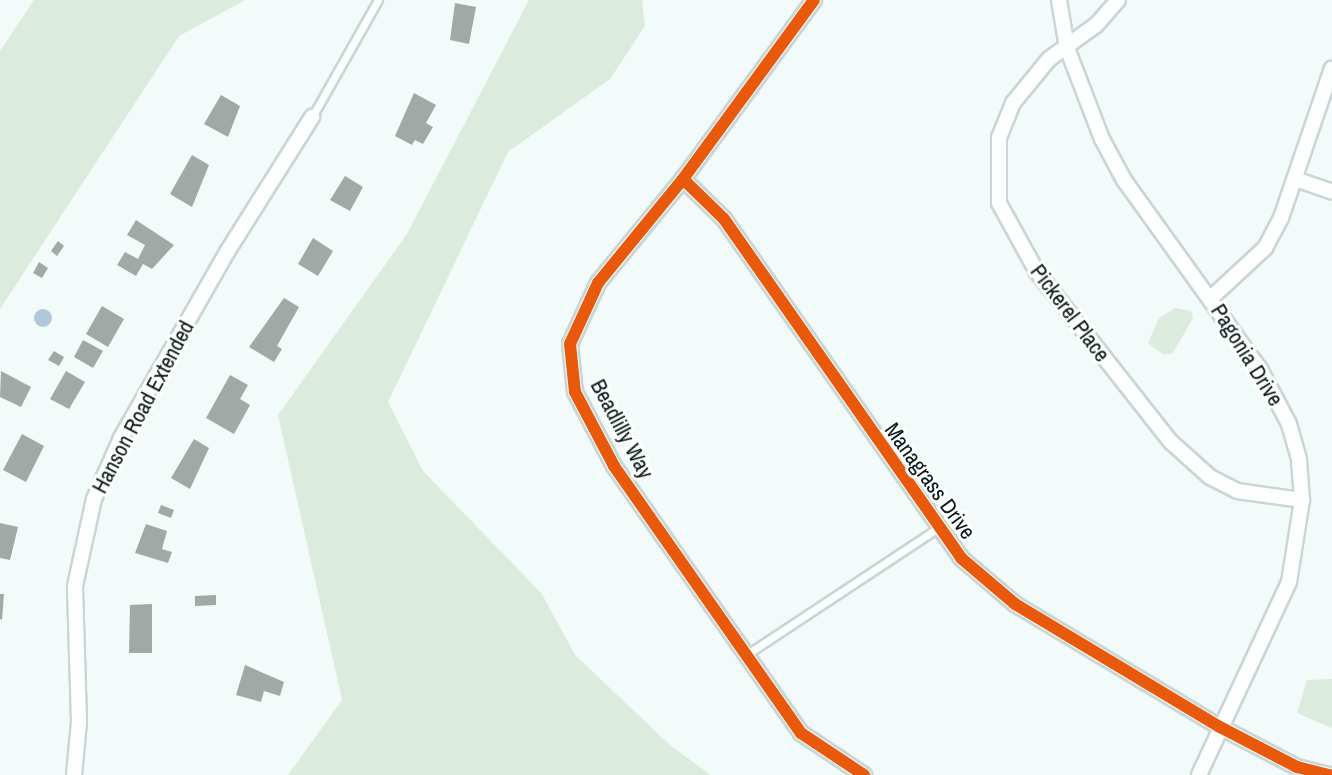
<!DOCTYPE html>
<style>
body{margin:0}
#map{position:relative;width:1332px;height:775px;overflow:hidden;background:#f2fafa;font-family:"Archivo Narrow",sans-serif}
div>[style]{position:absolute}
[style*='--x']{left:calc(var(--x)*1px);top:calc(var(--y)*1px);width:calc(var(--w)*1px);rotate:calc(var(--a)*1deg)}
.green>*{inset:0;background:#dbebdd}
.water>*{inset:0;background:#b1c8db}
.round{border-radius:50%}
.building>*{inset:0;background:#a0a9a6}
.roads{filter:drop-shadow(2px 0 #cad5d5) drop-shadow(-2px 0 #cad5d5) drop-shadow(0 2px #cad5d5) drop-shadow(0 -2px #cad5d5)}
.lane>*{height:7px;margin:-3.5px;padding:0 3.5px;transform-origin:3.5px;border-radius:3.5px;background:#fdfefe}
.street>*{height:14px;margin:-7px;padding:0 7px;transform-origin:7px;border-radius:7px;background:#fdfefe}
.cycleway>*{height:12px;margin:-6px;padding:0 6px;transform-origin:6px;border-radius:6px;background:#e8590c}
span{translate:-50% -50%;white-space:nowrap;text-align:center;line-height:1.15;-webkit-text-stroke:6px #fff;paint-order:stroke}
.street-label{font-size:22px;color:#091818}
</style>
<div id="map">
<div class="green">
<div style="clip-path:polygon(34px 0,245px 0,179px 36px,0 309px,0 51px)"></div>
<div style="clip-path:polygon(529px 0,642px 0,645px 26px,610px 79px,508px 152px,388px 402px,423px 471px,542px 594px,575px 655px,671px 746px,711px 775px,288px 775px,342px 700px,278px 415px,407px 234px)"></div>
<div style="clip-path:polygon(1175px 308px,1191px 311px,1193px 318px,1173px 353px,1164px 355px,1148px 343px,1159px 318px)"></div>
<div style="clip-path:polygon(1332px 679px,1332px 728px,1297px 713px,1307px 680px)"></div>
</div>
<div class="water">
<div class="round" style="left:34px;top:309px;width:18px;height:18px"></div>
</div>
<div class="building">
<div style="clip-path:polygon(455px 3px,476px 7px,469px 44px,450px 40px)"></div>
<div style="clip-path:polygon(414px 93px,436px 105px,426px 123px,433px 127px,423px 144px,415px 140px,412px 145px,395px 136px)"></div>
<div style="clip-path:polygon(221px 95px,240px 106px,228px 137px,204px 124px)"></div>
<div style="clip-path:polygon(192px 155px,209px 165px,192px 207px,170px 194px)"></div>
<div style="clip-path:polygon(345px 176px,363px 187px,350px 211px,330px 200px)"></div>
<div style="clip-path:polygon(136px 220px,174px 245px,152px 269px,143px 264px,136px 276px,117px 265px,125px 252px,138px 259px,145px 245px,127px 235px)"></div>
<div style="clip-path:polygon(313px 238px,333px 251px,318px 276px,298px 264px)"></div>
<div style="clip-path:polygon(58px 241px,64px 246px,57px 256px,51px 251px)"></div>
<div style="clip-path:polygon(39px 262px,48px 268px,42px 278px,33px 273px)"></div>
<div style="clip-path:polygon(284px 298px,299px 307px,277px 346px,282px 349px,274px 362px,249px 347px)"></div>
<div style="clip-path:polygon(102px 306px,124px 319px,108px 347px,86px 334px)"></div>
<div style="clip-path:polygon(83px 340px,103px 351px,93px 368px,74px 357px)"></div>
<div style="clip-path:polygon(54px 351px,64px 357px,59px 366px,48px 360px)"></div>
<div style="clip-path:polygon(1px 371px,31px 387px,21px 407px,0 397px)"></div>
<div style="clip-path:polygon(66px 371px,85px 382px,69px 409px,50px 399px)"></div>
<div style="clip-path:polygon(230px 375px,248px 385px,240px 399px,250px 405px,234px 434px,206px 418px)"></div>
<div style="clip-path:polygon(22px 434px,44px 446px,26px 482px,3px 470px)"></div>
<div style="clip-path:polygon(194px 439px,209px 448px,190px 489px,171px 478px)"></div>
<div style="clip-path:polygon(161px 505px,174px 510px,171px 518px,158px 513px)"></div>
<div style="clip-path:polygon(0 523px,18px 527px,10px 560px,0 558px)"></div>
<div style="clip-path:polygon(146px 524px,167px 531px,162px 549px,172px 552px,168px 563px,135px 553px)"></div>
<div style="clip-path:polygon(0 594px,4px 594px,2px 620px,0 619px)"></div>
<div style="clip-path:polygon(216px 595px,216px 605px,195px 606px,195px 596px)"></div>
<div style="clip-path:polygon(152px 604px,152px 653px,129px 653px,130px 605px)"></div>
<div style="clip-path:polygon(245px 665px,284px 682px,280px 696px,264px 691px,261px 702px,236px 695px)"></div>
</div>
<div class="roads">
<div class="lane">
<div style="--x:312;--y:117;--w:134;--a:-60.6"></div>
<div style="--x:746;--y:655;--w:230;--a:-33.5"></div>
</div>
<div class="street">
<div style="--x:814;--y:0;--w:222;--a:126.2"></div>
<div style="--x:683;--y:179;--w:134;--a:129.3"></div>
<div style="--x:598;--y:283;--w:67;--a:114.7"></div>
<div style="--x:570;--y:344;--w:48;--a:84.1"></div>
<div style="--x:575;--y:392;--w:84;--a:62.2"></div>
<div style="--x:614;--y:466;--w:326;--a:55"></div>
<div style="--x:801;--y:733;--w:76;--a:33.7"></div>
<div style="--x:1059;--y:0;--w:49;--a:80.5"></div>
<div style="--x:1067;--y:48;--w:97;--a:69"></div>
<div style="--x:1102;--y:139;--w:47;--a:61.8"></div>
<div style="--x:1124;--y:180;--w:233;--a:54.3"></div>
<div style="--x:1260;--y:369;--w:62;--a:62.2"></div>
<div style="--x:1289;--y:424;--w:37;--a:74"></div>
<div style="--x:1299;--y:460;--w:40;--a:85.7"></div>
<div style="--x:1302;--y:500;--w:83;--a:99"></div>
<div style="--x:1289;--y:582;--w:213;--a:115"></div>
<div style="--x:1118;--y:0;--w:33;--a:131"></div>
<div style="--x:1096;--y:25;--w:58;--a:144.1"></div>
<div style="--x:1049;--y:59;--w:57;--a:129.3"></div>
<div style="--x:1013;--y:103;--w:37;--a:112"></div>
<div style="--x:999;--y:137;--w:66;--a:90"></div>
<div style="--x:999;--y:203;--w:79;--a:61.2"></div>
<div style="--x:1037;--y:272;--w:216;--a:51.8"></div>
<div style="--x:1171;--y:442;--w:52;--a:41.9"></div>
<div style="--x:1210;--y:477;--w:30;--a:27"></div>
<div style="--x:1237;--y:491;--w:66;--a:7.9"></div>
<div style="--x:683;--y:179;--w:57;--a:44.3"></div>
<div style="--x:724;--y:219;--w:414;--a:55"></div>
<div style="--x:961;--y:558;--w:71;--a:40.4"></div>
<div style="--x:1015;--y:604;--w:239;--a:31"></div>
<div style="--x:1220;--y:727;--w:87;--a:27.5"></div>
<div style="--x:1297;--y:767;--w:34;--a:14"></div>
<div style="--x:1298;--y:180;--w:36;--a:19"></div>
<div style="--x:1211;--y:298;--w:74;--a:-42.8"></div>
<div style="--x:1265;--y:248;--w:34;--a:-62"></div>
<div style="--x:1281;--y:218;--w:158;--a:-71.2"></div>
<div style="--x:74;--y:775;--w:53;--a:-84.6"></div>
<div style="--x:79;--y:722;--w:136;--a:-91.7"></div>
<div style="--x:75;--y:586;--w:89;--a:-77.7"></div>
<div style="--x:94;--y:499;--w:67;--a:-66.1"></div>
<div style="--x:121;--y:438;--w:214;--a:-60.3"></div>
<div style="--x:227;--y:252;--w:160;--a:-57.8"></div>
</div>
</div>
<div class="cycleway">
<div style="--x:814;--y:0;--w:222;--a:126.2"></div>
<div style="--x:683;--y:179;--w:134;--a:129.3"></div>
<div style="--x:598;--y:283;--w:67;--a:114.7"></div>
<div style="--x:570;--y:344;--w:48;--a:84.1"></div>
<div style="--x:575;--y:392;--w:84;--a:62.2"></div>
<div style="--x:614;--y:466;--w:326;--a:55"></div>
<div style="--x:801;--y:733;--w:76;--a:33.7"></div>
<div style="--x:683;--y:179;--w:57;--a:44.3"></div>
<div style="--x:724;--y:219;--w:414;--a:55"></div>
<div style="--x:961;--y:558;--w:71;--a:40.4"></div>
<div style="--x:1015;--y:604;--w:239;--a:31"></div>
<div style="--x:1220;--y:727;--w:87;--a:27.5"></div>
<div style="--x:1297;--y:767;--w:34;--a:14"></div>
</div>
<div class="street-label">
<span style="left:1070px;top:313px;rotate:53deg">Pickerel Place</span>
<span style="left:1247px;top:355px;rotate:58deg">Pagonia Drive</span>
<span style="left:143px;top:407px;rotate:-62deg">Hanson Road Extended</span>
<span style="left:622px;top:429px;rotate:62deg">Beadlilly Way</span>
<span style="left:930px;top:481px;rotate:54deg">Managrass Drive</span>
</div>
</div>
